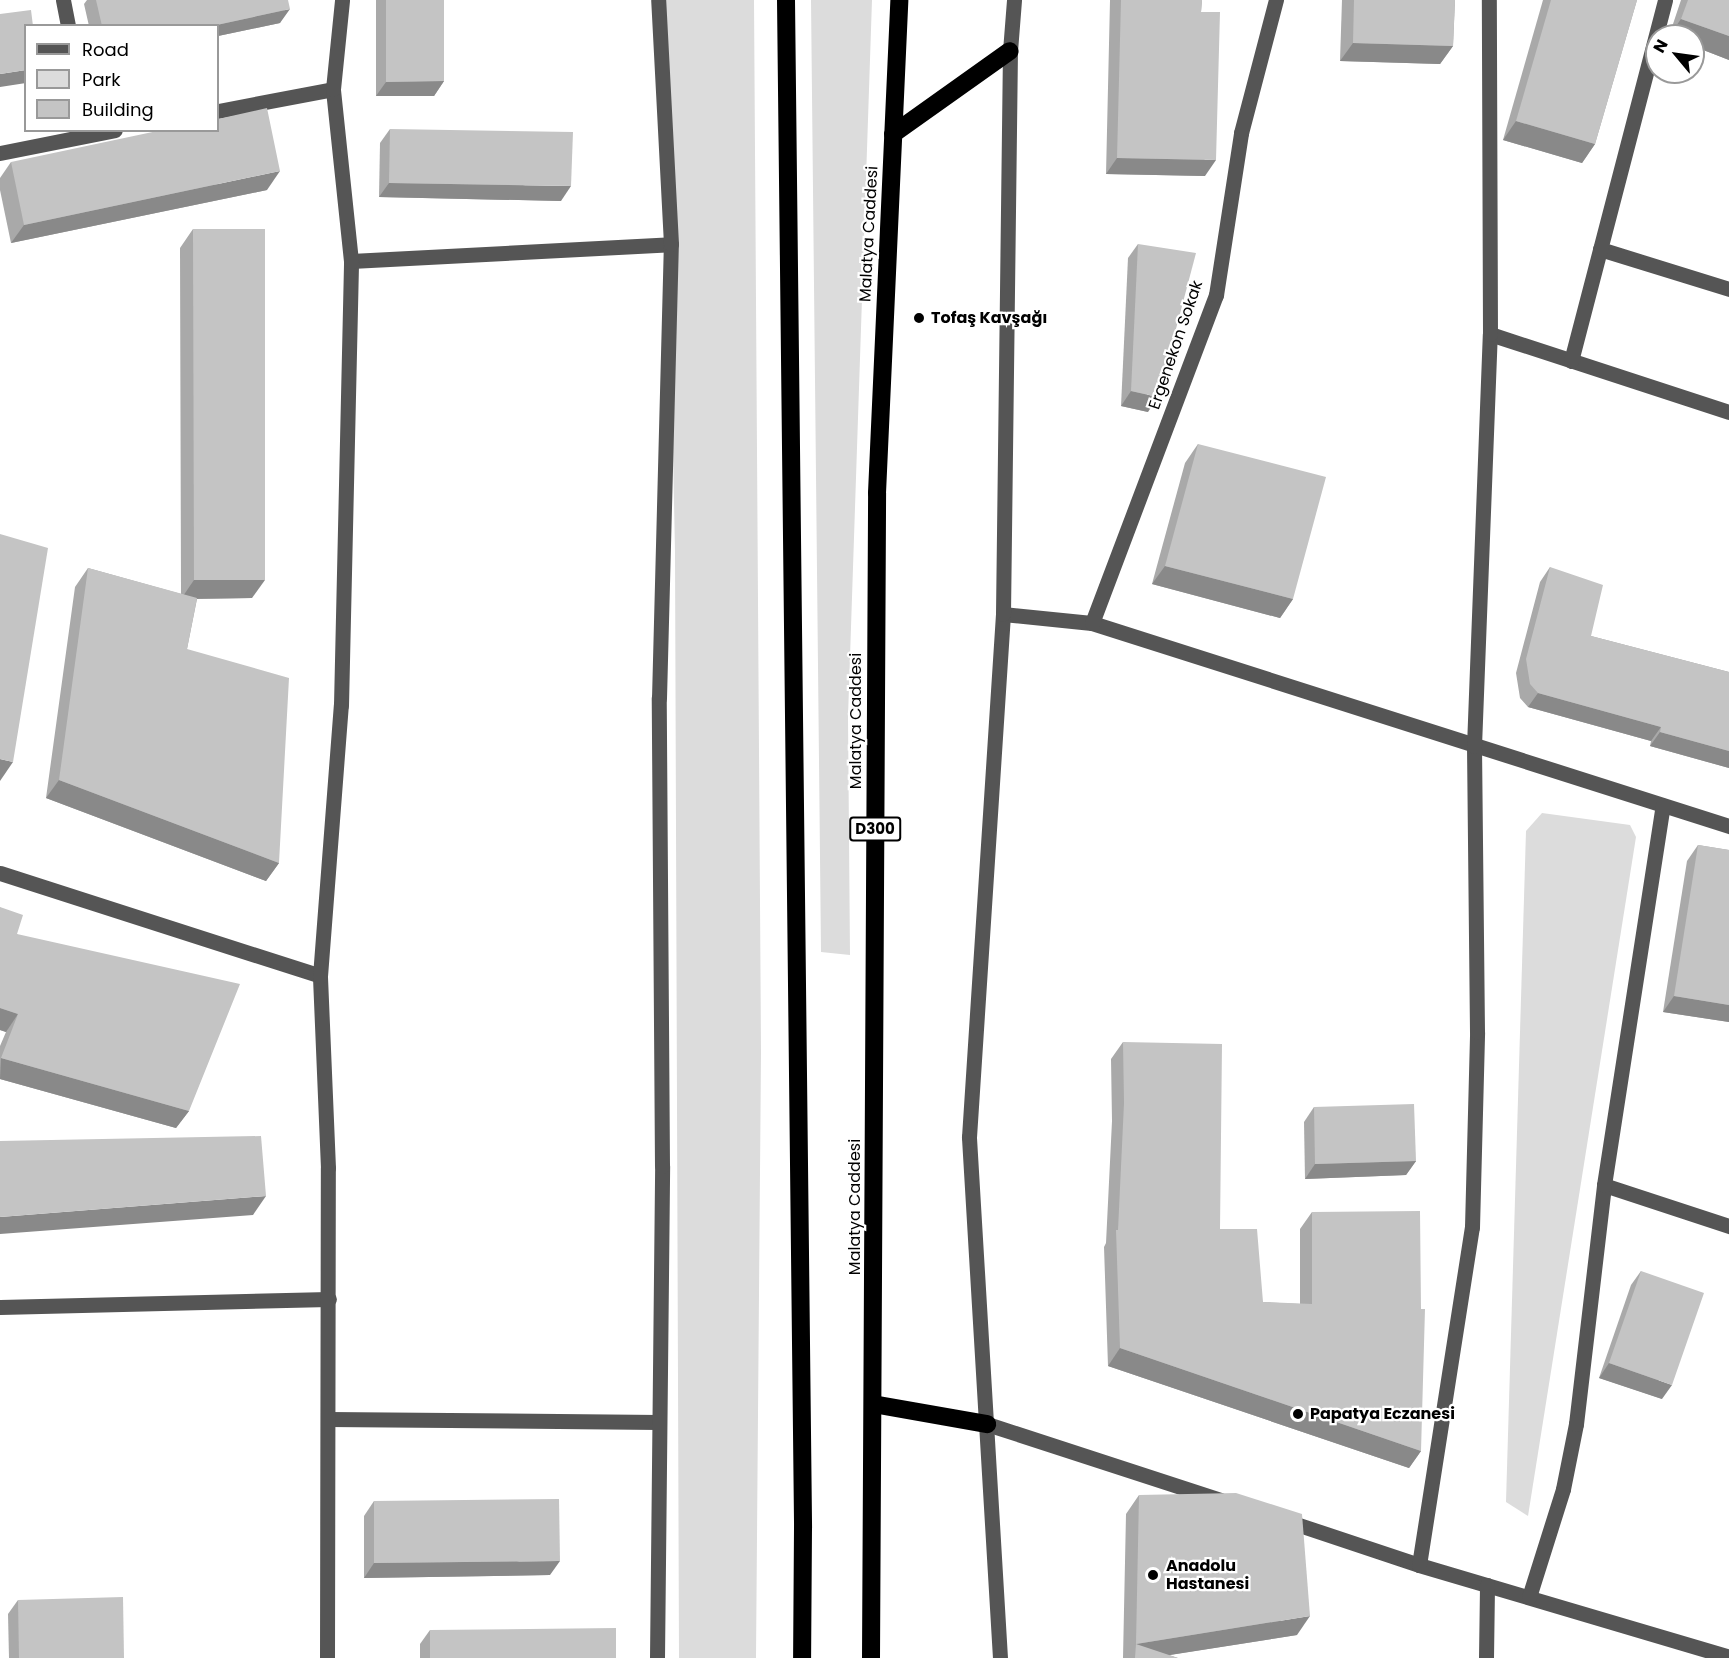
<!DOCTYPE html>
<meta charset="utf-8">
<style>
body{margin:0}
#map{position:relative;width:1729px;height:1658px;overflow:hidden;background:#fff;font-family:Poppins,sans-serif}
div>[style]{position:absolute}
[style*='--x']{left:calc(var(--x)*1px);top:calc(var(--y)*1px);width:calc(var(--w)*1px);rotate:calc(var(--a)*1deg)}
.green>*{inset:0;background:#dcdcdc}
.minor>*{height:15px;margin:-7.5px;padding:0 7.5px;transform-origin:7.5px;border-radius:7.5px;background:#555}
.highway>*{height:18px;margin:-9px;padding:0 9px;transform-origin:9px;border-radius:9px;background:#000}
.wall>*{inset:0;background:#a9a9a9}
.shaded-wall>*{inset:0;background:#898989}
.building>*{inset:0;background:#c4c4c4}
.dots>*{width:16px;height:16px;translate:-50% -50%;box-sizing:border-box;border:3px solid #fff;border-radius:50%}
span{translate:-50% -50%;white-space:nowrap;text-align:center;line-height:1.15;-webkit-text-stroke:4.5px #fff;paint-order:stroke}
.shield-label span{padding:2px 4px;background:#fff;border:2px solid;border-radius:4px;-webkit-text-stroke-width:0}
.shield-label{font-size:15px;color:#000;font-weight:700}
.street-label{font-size:16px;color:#000}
.poi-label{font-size:16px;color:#000;font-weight:700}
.left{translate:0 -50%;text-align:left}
.legend{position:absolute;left:24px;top:24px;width:195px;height:108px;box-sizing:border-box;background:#fff;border:2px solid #999;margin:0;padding:8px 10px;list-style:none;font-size:18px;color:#000}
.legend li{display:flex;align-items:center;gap:12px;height:30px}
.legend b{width:30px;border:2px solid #999}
.north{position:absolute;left:1645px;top:24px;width:60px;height:60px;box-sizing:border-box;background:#fff;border:2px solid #999;border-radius:50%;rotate:299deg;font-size:16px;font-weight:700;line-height:24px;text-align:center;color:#000}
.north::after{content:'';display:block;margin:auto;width:21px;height:27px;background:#000;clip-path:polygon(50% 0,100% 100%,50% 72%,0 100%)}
</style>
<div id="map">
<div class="green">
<div style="clip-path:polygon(664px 0,754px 0,761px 1052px,756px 1658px,679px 1658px,675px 552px)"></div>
<div style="clip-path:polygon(811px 0,872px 0,848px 717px,850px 955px,821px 952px)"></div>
<div style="clip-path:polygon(1542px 813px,1630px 825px,1636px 837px,1528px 1516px,1506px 1502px,1526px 831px)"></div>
</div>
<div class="minor">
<div style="--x:63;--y:0;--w:26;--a:79"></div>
<div style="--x:218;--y:111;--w:117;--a:-10.8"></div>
<div style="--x:0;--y:153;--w:117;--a:-11.3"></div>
<div style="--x:1600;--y:249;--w:135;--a:17.2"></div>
<div style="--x:351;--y:261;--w:320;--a:-3"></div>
<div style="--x:1490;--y:334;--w:251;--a:18.1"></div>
<div style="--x:1571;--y:361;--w:373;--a:-75.4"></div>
<div style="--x:1003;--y:614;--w:89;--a:5.8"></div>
<div style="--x:1092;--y:623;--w:669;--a:17.68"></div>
<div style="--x:1092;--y:623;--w:351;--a:-69.3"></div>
<div style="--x:1216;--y:295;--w:164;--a:-81.2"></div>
<div style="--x:1241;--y:133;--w:138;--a:-75.3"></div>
<div style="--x:0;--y:873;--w:336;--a:17.8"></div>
<div style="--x:1604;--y:1185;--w:132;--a:18.2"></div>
<div style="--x:0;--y:1307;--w:329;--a:-1.4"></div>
<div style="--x:328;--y:1419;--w:331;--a:0.5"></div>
<div style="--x:987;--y:1424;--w:246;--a:18"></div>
<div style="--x:1284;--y:1520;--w:142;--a:18.4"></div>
<div style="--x:1419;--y:1565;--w:323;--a:16.5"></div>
<div style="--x:1419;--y:1565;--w:342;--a:-81.1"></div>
<div style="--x:1472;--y:1227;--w:195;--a:-88.5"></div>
<div style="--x:1477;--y:1032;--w:286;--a:-90.6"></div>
<div style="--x:1474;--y:746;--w:412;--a:-87.8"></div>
<div style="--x:1490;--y:334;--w:334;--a:-90.2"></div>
<div style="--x:1529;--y:1597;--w:113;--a:-72.5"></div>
<div style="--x:1563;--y:1489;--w:66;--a:-78.7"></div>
<div style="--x:1576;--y:1424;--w:241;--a:-83.3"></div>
<div style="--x:1604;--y:1185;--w:384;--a:-81.2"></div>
<div style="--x:327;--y:1658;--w:490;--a:-89.9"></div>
<div style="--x:328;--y:1168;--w:192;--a:-92.4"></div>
<div style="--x:320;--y:976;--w:272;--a:-85.6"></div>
<div style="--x:341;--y:705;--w:444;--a:-88.7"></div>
<div style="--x:351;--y:261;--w:173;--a:-96"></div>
<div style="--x:333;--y:89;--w:89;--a:-84.2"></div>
<div style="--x:657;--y:1658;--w:492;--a:-89.4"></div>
<div style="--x:662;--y:1166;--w:468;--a:-90.4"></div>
<div style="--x:659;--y:698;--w:454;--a:-88.5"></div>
<div style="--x:671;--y:244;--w:244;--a:-93"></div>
<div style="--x:1000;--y:1658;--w:522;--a:-93.41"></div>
<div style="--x:969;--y:1137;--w:524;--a:-86.28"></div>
<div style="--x:1003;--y:614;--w:563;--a:-89.29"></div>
<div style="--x:1010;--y:51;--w:51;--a:-85.5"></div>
<div style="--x:1486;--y:1658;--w:73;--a:-89.2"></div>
</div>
<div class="highway">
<div style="--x:786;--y:0;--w:1528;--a:89.36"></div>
<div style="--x:803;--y:1528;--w:130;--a:90.4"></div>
<div style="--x:893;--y:134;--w:143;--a:-35.4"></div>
<div style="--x:873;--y:1404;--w:116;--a:10"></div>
<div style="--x:871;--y:1658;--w:1165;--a:-89.7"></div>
<div style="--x:877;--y:493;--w:493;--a:-87.4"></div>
</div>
<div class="wall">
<div style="clip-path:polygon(87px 0,288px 0,280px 23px,218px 36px,218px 26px,89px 26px,84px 4px)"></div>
<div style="clip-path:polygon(376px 0,444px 0,444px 81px,434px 96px,376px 96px)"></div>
<div style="clip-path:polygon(1110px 0,1202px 0,1201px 12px,1205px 176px,1106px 174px)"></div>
<div style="clip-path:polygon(1342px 0,1455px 0,1453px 46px,1440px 64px,1340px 61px)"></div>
<div style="clip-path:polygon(1543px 0,1637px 0,1595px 144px,1582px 163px,1503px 140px)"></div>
<div style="clip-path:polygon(1681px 0,1729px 0,1729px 60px,1693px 46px,1693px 36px,1669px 36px)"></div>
<div style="clip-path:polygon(390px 129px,561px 201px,379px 197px,380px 143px)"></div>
<div style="clip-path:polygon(11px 162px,267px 190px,11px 243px,0 190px,0 178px)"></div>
<div style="clip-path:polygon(193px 229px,252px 598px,197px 599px,187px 649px,279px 863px,266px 881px,46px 798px,75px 587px,88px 568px,181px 594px,180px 248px)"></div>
<div style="clip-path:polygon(1138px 244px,1148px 412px,1121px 406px,1128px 258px)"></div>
<div style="clip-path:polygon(1198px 444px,1293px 599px,1280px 618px,1152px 584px,1185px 463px)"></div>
<div style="clip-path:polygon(1550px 567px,1591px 636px,1729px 672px,1729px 768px,1650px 746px,1651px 741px,1528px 707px,1520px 698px,1516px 673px,1540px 582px)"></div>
<div style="clip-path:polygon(1698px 845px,1729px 850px,1729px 1022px,1663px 1012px,1687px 861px)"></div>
<div style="clip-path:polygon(0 907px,17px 934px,189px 1111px,176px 1128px,0 1079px,0 1046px,6px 1032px,0 1030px)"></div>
<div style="clip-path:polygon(1123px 1042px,1220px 1229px,1263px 1302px,1300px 1304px,1300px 1229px,1312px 1212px,1421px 1451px,1409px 1468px,1108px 1366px,1104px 1247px,1106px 1243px,1112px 1121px,1111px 1059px)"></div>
<div style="clip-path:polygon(1314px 1107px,1416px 1161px,1406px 1175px,1305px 1179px,1304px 1122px)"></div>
<div style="clip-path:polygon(1641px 1271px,1662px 1399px,1599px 1378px,1631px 1285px)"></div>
<div style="clip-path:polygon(1139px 1495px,1297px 1635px,1169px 1655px,1178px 1658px,1123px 1658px,1126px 1514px)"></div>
<div style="clip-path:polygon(374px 1501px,550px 1575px,364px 1578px,364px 1516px)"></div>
<div style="clip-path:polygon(18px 1600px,124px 1658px,9px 1658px,8px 1614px)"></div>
<div style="clip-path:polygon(430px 1630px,616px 1658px,420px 1658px,420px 1644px)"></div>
</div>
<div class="shaded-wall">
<div style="clip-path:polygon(290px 9px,280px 23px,218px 36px,218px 26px,212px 26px)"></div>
<div style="clip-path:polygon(1681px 19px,1729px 36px,1729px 60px,1693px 46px,1693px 36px,1669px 36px)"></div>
<div style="clip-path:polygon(1353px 43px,1453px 46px,1440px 64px,1340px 61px)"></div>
<div style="clip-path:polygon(26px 70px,26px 83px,0 87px,0 74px)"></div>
<div style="clip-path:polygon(444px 81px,434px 96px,376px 96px,386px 82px)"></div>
<div style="clip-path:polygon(1516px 121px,1595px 144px,1582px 163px,1503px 140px)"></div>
<div style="clip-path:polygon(1117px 158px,1216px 160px,1205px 176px,1106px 174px)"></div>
<div style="clip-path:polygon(280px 171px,267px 190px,11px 243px,24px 225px)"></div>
<div style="clip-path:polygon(389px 183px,571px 186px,561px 201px,379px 197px)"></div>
<div style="clip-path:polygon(1131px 391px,1158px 397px,1148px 412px,1121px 406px)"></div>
<div style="clip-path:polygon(1165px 566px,1293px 599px,1280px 618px,1152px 584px)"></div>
<div style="clip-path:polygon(194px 580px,265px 580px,252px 598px,181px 599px)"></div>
<div style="clip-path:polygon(1538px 693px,1661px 727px,1651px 741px,1528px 707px)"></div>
<div style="clip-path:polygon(1660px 732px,1729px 751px,1729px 768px,1650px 746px)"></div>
<div style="clip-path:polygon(0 759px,13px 762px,0 781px)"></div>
<div style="clip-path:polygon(59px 780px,279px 863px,266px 881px,46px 798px)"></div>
<div style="clip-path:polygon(1674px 996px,1729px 1005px,1729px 1022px,1663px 1012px)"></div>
<div style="clip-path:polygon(0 1008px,18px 1014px,6px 1032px,0 1030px)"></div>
<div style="clip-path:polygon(1px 1058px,189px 1111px,176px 1128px,0 1079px)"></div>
<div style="clip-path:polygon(1416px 1161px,1406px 1175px,1305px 1179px,1315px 1164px)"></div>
<div style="clip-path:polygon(266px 1196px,253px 1215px,0 1234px,0 1217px)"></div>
<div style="clip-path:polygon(1120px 1348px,1421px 1451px,1409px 1468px,1108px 1366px)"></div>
<div style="clip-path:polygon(1609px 1363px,1672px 1385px,1662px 1399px,1599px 1378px)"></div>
<div style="clip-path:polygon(560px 1561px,550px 1575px,364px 1578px,374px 1563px)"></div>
<div style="clip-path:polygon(1310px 1616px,1297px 1635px,1151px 1658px,1136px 1644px)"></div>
</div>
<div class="building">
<div style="clip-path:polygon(96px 0,288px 0,290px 9px,212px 26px,102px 26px)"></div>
<div style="clip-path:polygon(386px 0,444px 0,444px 81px,386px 82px)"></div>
<div style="clip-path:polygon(1121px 0,1202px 0,1201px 12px,1220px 12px,1216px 160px,1117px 158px)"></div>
<div style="clip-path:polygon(1354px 0,1455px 0,1453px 46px,1353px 43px)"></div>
<div style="clip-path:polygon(1551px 0,1637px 0,1595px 144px,1516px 121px)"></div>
<div style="clip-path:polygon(1688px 0,1729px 0,1729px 36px,1681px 19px)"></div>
<div style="clip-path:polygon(31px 10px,33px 26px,26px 26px,26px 70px,0 74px,0 14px)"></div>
<div style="clip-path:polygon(267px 108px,280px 171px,24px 225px,11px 162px,162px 130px,218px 130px,218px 119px)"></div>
<div style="clip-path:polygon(390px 129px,573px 132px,571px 186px,389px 183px)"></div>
<div style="clip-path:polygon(193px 229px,265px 229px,265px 580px,194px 580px)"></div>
<div style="clip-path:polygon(1138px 244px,1196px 253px,1158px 397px,1131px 391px)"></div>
<div style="clip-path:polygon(1198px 444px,1326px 477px,1293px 599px,1165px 566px)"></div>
<div style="clip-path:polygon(0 534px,48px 548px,13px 762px,0 759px)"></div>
<div style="clip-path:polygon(1550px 567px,1603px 585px,1591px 636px,1729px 672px,1729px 751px,1660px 732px,1661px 727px,1538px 693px,1530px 684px,1526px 659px)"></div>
<div style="clip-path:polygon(88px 568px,197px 598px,187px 649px,289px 678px,279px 863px,59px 780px)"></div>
<div style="clip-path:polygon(1698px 845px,1729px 850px,1729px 1005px,1674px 996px)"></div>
<div style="clip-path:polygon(0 907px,23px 915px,17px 934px,240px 984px,189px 1111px,1px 1058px,18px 1014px,0 1008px)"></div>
<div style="clip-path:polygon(1123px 1042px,1222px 1044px,1220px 1229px,1257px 1229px,1263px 1302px,1312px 1304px,1312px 1212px,1420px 1211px,1421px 1309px,1425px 1309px,1421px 1451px,1120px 1348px,1116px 1230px,1118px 1230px,1124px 1103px)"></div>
<div style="clip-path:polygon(1414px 1104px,1416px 1161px,1315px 1164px,1314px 1107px)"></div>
<div style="clip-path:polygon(261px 1136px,266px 1196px,0 1217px,0 1141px)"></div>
<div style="clip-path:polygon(1641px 1271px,1704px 1293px,1672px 1385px,1609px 1363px)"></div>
<div style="clip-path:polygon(1236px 1493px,1302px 1514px,1310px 1616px,1136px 1644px,1139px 1495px)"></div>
<div style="clip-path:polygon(559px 1499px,560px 1561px,374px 1563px,374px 1501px)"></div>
<div style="clip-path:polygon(123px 1597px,124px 1658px,19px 1658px,18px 1600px)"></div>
<div style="clip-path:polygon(616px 1628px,616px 1658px,430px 1658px,430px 1630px)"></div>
<div style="clip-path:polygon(1136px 1644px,1178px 1658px,1135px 1658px)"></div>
</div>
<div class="dots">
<div style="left:919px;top:318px;background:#000"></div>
<div style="left:1298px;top:1414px;background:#000"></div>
<div style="left:1153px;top:1575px;background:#000"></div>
</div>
<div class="shield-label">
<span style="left:875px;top:829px">D300</span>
</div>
<div class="street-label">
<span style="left:869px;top:234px;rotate:-87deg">Malatya Caddesi</span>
<span style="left:1176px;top:345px;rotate:-71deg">Ergenekon Sokak</span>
<span style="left:856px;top:721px;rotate:-90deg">Malatya Caddesi</span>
<span style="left:855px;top:1207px;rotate:-90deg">Malatya Caddesi</span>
</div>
<div class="poi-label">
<span class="left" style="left:931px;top:318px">Tofaş Kavşağı</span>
<span class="left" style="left:1310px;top:1414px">Papatya Eczanesi</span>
<span class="left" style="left:1166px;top:1575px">Anadolu<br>Hastanesi</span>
</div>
<ul class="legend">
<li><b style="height:8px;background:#555"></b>Road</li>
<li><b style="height:16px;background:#dcdcdc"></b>Park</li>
<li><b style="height:16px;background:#c4c4c4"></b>Building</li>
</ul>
<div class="north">N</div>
</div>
